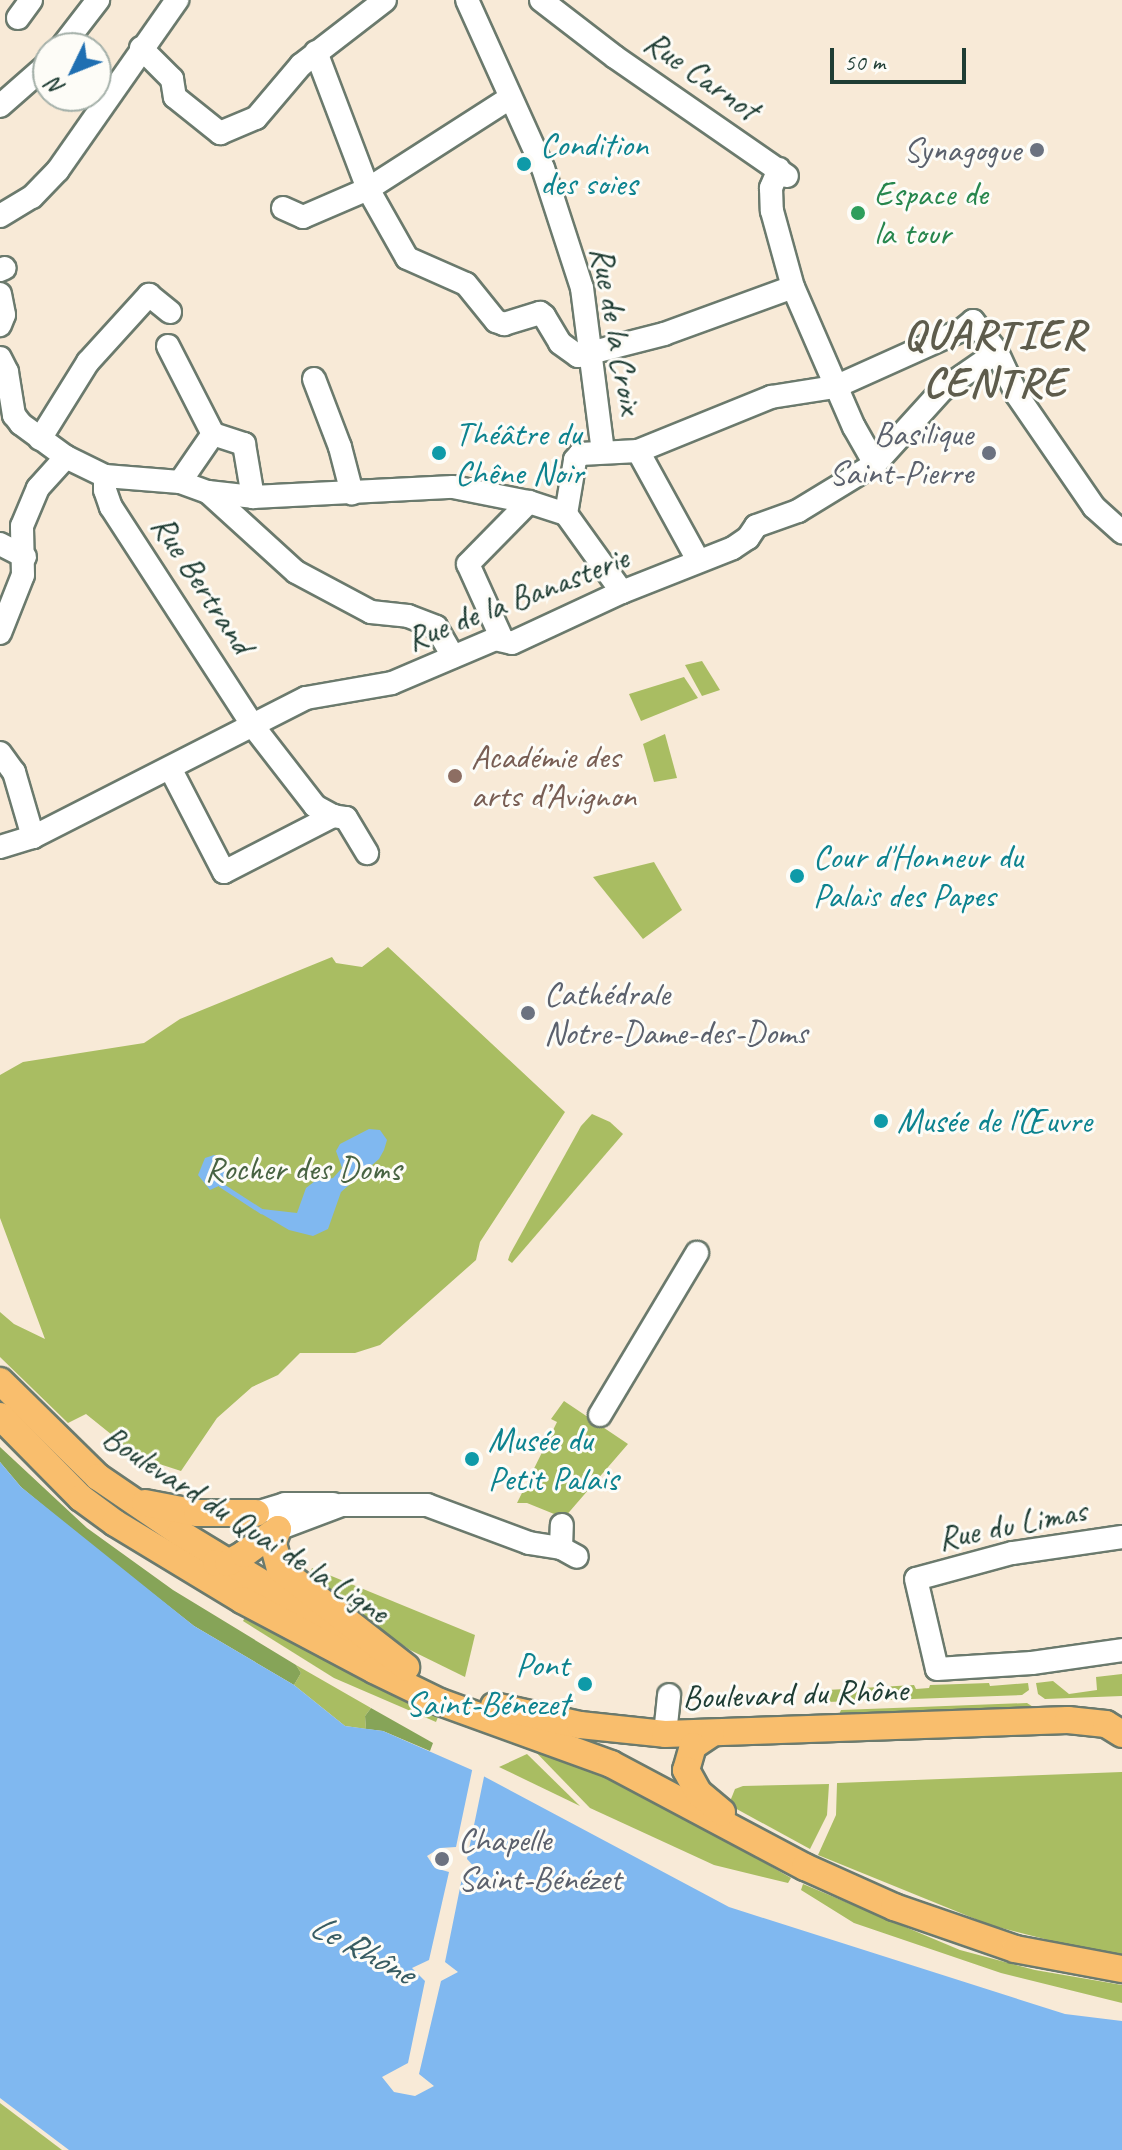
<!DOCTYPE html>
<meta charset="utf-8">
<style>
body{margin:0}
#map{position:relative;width:1122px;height:2150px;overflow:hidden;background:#f8ead7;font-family:Caveat,sans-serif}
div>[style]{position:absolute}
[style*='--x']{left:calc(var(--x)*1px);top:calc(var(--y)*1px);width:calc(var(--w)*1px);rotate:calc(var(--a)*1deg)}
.green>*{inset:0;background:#a9bd62}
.forest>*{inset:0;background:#86a458}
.water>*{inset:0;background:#80b8f0}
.pier>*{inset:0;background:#f8ead7}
.stream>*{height:5px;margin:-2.5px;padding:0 2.5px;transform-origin:2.5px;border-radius:2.5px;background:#80b8f0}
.roads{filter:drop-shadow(2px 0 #6b7a6d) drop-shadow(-2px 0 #6b7a6d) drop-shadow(0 2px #6b7a6d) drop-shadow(0 -2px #6b7a6d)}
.minor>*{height:22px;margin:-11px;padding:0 11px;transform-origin:11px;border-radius:11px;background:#fff}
.major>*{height:26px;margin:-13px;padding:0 13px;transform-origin:13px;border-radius:13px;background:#f9be6d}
.dots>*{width:22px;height:22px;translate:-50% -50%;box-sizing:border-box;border:4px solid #fdfcf7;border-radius:50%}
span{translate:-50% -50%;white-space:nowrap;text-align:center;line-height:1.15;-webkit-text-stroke:6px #fdfcf7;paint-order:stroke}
.street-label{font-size:34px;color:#1f3d34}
.culture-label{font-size:34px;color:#0d838f}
.left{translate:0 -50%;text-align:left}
.right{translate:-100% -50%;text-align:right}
.worship-label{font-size:34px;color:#5b616d}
.leisure-label{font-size:34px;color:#27864d}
.education-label{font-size:34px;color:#785e54}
.park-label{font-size:34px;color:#486342}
.water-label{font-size:36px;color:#375c63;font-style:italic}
.district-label{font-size:42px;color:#5e5c4c;font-weight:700;letter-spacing:2px}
.north{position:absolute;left:32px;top:32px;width:80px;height:80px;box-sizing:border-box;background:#fdfcf7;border:2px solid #a4b0a9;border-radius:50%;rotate:227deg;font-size:22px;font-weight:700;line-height:32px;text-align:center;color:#1f3d34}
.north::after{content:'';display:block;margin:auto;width:28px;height:36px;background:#1f6fb2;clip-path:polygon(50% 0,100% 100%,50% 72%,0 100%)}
.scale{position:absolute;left:830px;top:48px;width:136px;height:36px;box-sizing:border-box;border:4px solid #1f3d34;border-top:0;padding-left:10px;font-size:24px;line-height:28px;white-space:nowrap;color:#1f3d34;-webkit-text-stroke:6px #fdfcf7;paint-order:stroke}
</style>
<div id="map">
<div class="green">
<div style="clip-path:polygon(702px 661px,720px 690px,702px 696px,685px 665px)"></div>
<div style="clip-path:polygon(684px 677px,698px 698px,641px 721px,629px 694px)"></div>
<div style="clip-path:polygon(665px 734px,677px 778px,654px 782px,643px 744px)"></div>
<div style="clip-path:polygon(654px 862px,682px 910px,643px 939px,593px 877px)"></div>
<div style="clip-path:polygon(388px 947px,565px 1112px,480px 1242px,476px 1260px,380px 1345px,355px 1353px,300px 1353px,278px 1375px,252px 1387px,217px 1418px,181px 1471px,144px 1459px,129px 1463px,122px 1443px,86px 1414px,68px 1423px,0 1357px,0 1312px,14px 1324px,45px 1339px,0 1218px,0 1075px,23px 1062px,144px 1043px,180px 1019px,332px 957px,336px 963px,362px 967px)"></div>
<div style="clip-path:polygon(592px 1114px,610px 1122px,623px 1134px,512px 1263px,508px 1260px,510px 1254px,581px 1126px)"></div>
<div style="clip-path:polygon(564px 1401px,628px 1444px,564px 1518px,527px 1503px,517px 1503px,557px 1422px,551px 1419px)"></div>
<div style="clip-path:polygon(312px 1568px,475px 1635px,465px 1677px,410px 1650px,333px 1597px,307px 1578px)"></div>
<div style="clip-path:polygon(248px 1612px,440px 1712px,436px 1722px,334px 1678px,243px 1621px)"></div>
<div style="clip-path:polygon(296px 1665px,371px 1708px,365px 1716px,366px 1729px,345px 1726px,294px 1685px,301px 1673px)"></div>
<div style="clip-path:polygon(1122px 1674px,1122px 1696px,1045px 1699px,1038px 1694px,1036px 1683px,1053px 1681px,1069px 1694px,1097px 1690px,1096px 1677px)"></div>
<div style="clip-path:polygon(989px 1683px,990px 1686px,1028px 1683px,1029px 1690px,1022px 1695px,827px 1702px,827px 1690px,914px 1685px,916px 1689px,929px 1688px,930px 1685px)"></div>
<div style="clip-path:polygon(1027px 1703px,1038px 1710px,838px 1717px,841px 1710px)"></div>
<div style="clip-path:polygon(527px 1743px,570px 1758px,649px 1796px,791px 1878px,788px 1883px,714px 1865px,590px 1808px)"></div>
<div style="clip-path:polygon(527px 1754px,580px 1806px,499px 1767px)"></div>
<div style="clip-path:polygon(1122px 1772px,1122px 1954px,1076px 1947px,990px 1925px,818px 1855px,836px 1815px,837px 1783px)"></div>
<div style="clip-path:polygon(829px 1784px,827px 1815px,810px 1849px,733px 1807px,731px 1799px,735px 1789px,743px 1786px)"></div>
<div style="clip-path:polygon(803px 1884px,960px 1950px,1035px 1970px,1122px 1985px,1122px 2003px,1001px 1973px,854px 1923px,801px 1890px)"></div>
<div style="clip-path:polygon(0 2103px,62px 2150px,0 2150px)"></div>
</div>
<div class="forest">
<div style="clip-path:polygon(0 1447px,87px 1528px,173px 1590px,296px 1665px,301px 1673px,294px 1685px,194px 1626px,87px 1542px,21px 1487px,0 1462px)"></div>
<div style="clip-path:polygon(371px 1708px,433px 1743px,430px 1751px,383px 1731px,366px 1729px,365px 1716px)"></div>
</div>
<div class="water">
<div style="clip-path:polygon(369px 1129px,380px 1130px,387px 1140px,384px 1150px,379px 1159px,341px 1192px,328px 1229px,313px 1236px,289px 1230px,260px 1213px,262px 1209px,297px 1213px,306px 1188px,315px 1181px,333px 1178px,342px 1168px,336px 1151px,340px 1144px)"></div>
<div style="clip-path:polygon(214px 1155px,229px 1160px,230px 1171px,221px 1185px,210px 1190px,198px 1175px,205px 1158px)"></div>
<div style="clip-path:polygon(0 1462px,21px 1487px,194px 1626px,294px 1685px,345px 1726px,383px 1731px,472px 1770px,729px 1907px,1065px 2014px,1122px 2021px,1122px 2150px,69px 2150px,0 2098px)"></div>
</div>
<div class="pier">
<div style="clip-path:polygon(473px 1766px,485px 1772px,467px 1859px,479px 1872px,462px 1878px,445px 1962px,458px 1972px,441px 1981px,419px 2074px,434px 2086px,415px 2096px,394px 2092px,382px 2077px,408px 2063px,425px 1981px,412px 1968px,429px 1960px,449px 1872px,435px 1868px,427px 1856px,440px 1848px,456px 1847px)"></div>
</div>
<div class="stream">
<div style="--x:221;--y:1185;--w:48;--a:33"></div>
</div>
<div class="roads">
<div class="minor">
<div style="--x:467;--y:0;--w:184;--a:65.7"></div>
<div style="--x:543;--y:168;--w:126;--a:72"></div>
<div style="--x:582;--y:288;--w:164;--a:82.7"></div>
<div style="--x:541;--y:0;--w:93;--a:37.6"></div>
<div style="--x:615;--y:57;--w:209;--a:34.7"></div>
<div style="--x:18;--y:18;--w:22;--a:-54"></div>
<div style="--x:61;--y:48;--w:61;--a:-52.4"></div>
<div style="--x:141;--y:48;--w:44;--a:45"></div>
<div style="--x:172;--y:79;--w:18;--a:81"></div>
<div style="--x:175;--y:97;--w:58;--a:38.7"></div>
<div style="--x:220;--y:133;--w:39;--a:-23"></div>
<div style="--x:256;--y:118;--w:70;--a:-49.7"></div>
<div style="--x:301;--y:65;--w:106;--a:-37.7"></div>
<div style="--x:316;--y:52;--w:147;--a:69.2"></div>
<div style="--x:368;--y:189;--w:169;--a:-32.7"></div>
<div style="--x:0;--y:106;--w:64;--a:-41.2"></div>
<div style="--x:779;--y:169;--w:21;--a:113"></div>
<div style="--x:771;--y:188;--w:23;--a:88"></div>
<div style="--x:772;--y:211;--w:79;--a:74.6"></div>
<div style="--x:793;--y:287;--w:153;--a:66.5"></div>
<div style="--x:854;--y:427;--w:43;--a:60.4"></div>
<div style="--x:283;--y:208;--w:22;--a:24"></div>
<div style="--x:303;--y:217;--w:71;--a:-23.3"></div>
<div style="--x:368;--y:189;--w:79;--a:60.5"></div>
<div style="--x:407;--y:258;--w:64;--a:23.8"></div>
<div style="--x:466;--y:284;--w:48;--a:51"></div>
<div style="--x:496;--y:321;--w:9;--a:21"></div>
<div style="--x:504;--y:324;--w:38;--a:-17"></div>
<div style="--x:540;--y:313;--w:5;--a:37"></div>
<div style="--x:544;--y:316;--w:31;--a:59"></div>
<div style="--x:560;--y:343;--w:22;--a:36"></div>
<div style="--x:578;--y:356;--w:89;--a:-14.3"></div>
<div style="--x:664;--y:334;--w:137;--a:-20"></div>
<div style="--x:0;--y:216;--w:37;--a:-31"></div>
<div style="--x:32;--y:197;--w:37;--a:-46"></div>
<div style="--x:58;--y:170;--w:208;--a:-55"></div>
<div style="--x:0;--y:270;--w:5;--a:-22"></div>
<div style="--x:0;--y:294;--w:21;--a:79"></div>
<div style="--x:4;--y:315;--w:11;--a:112"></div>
<div style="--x:168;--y:346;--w:99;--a:62.9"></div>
<div style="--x:213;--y:434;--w:58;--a:124.5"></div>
<div style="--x:0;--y:358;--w:16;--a:63"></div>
<div style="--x:7;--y:372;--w:44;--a:80.8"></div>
<div style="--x:14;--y:415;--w:11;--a:52"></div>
<div style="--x:21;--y:424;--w:56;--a:36.3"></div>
<div style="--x:66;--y:457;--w:43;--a:26"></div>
<div style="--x:105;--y:476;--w:75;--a:4.6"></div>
<div style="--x:180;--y:482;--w:30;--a:20"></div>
<div style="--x:208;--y:492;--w:45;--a:6.3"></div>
<div style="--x:253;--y:497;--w:200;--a:-2.9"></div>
<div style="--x:453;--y:487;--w:77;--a:11.2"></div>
<div style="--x:529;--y:502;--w:39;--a:18"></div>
<div style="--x:566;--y:514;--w:96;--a:54.3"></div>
<div style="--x:314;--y:379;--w:73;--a:69.1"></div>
<div style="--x:340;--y:447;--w:48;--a:75.4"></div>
<div style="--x:213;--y:434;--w:33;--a:18"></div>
<div style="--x:244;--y:444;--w:54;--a:80.4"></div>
<div style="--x:40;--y:439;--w:91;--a:-58.1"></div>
<div style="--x:88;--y:362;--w:91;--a:-47.7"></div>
<div style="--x:149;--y:295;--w:27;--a:39"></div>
<div style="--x:638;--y:451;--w:124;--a:61.2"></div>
<div style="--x:105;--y:476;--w:14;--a:90"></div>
<div style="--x:105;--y:490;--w:18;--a:71"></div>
<div style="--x:111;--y:507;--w:261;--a:57"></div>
<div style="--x:253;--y:726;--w:101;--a:52.2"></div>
<div style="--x:315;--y:806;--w:21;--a:29"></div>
<div style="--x:333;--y:816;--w:13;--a:9"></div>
<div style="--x:346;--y:818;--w:41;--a:59"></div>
<div style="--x:208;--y:492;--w:119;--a:42.3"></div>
<div style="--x:296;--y:572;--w:85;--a:28.1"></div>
<div style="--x:371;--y:612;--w:37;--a:6"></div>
<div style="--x:408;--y:616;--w:30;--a:21"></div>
<div style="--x:436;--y:627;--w:34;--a:60"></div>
<div style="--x:566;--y:514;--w:55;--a:-80.5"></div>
<div style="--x:575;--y:460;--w:8;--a:-50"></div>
<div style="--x:580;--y:454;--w:58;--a:-3"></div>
<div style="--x:638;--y:451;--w:144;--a:-22.1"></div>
<div style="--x:771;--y:397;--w:65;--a:-8.9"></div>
<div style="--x:835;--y:387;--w:139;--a:-24.2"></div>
<div style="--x:962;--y:330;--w:14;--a:-39"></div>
<div style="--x:973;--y:321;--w:39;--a:52"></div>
<div style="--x:997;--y:352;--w:47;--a:65.1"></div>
<div style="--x:1017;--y:395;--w:136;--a:55.5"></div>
<div style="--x:1094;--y:507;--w:38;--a:42"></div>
<div style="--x:0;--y:544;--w:28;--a:27"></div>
<div style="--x:0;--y:633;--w:62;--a:-68.4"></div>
<div style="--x:23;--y:575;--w:49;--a:-91.2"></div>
<div style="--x:22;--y:526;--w:41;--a:-67.2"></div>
<div style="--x:38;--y:488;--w:42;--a:-47.9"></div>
<div style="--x:502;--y:639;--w:82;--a:-114.4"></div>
<div style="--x:468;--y:564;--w:87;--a:-45.5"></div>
<div style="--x:0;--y:753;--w:24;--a:54"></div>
<div style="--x:14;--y:772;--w:68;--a:73.7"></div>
<div style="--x:170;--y:768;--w:117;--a:62.6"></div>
<div style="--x:224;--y:872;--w:123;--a:-27.2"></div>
<div style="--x:0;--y:847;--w:34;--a:-17"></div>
<div style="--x:33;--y:837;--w:306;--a:-27"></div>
<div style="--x:306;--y:698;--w:87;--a:-9.9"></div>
<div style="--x:392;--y:683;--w:112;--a:-23.1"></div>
<div style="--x:495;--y:639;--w:17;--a:13"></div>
<div style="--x:512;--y:643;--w:121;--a:-24.9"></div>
<div style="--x:622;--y:592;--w:119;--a:-21.6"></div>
<div style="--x:733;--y:548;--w:18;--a:-34"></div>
<div style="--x:748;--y:538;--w:14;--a:-56"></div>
<div style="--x:756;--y:526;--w:45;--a:-19.7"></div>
<div style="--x:798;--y:511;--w:90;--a:-31.4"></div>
<div style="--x:875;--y:464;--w:100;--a:-47.8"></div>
<div style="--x:942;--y:390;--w:67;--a:-34.6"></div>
<div style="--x:600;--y:1415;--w:189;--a:-59.1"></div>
<div style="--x:256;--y:1513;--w:30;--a:-17"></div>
<div style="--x:285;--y:1504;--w:48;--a:0"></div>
<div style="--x:278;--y:1529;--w:68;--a:-20.6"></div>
<div style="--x:342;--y:1505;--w:85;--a:0"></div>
<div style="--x:427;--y:1505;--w:109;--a:20.4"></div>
<div style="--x:529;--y:1543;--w:32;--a:9"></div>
<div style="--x:561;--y:1548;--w:18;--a:29"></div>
<div style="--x:1122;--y:1537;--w:111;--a:171.7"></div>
<div style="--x:1012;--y:1553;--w:99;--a:164.8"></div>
<div style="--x:916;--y:1579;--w:92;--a:76.9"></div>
<div style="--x:937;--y:1669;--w:95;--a:-3.6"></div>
<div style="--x:1032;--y:1663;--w:91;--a:-8.2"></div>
<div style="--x:561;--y:1548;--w:23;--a:-88"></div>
<div style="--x:665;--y:1734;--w:39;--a:-84"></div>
</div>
<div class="major">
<div style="--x:0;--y:1381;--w:137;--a:44.4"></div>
<div style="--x:98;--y:1477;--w:99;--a:34.3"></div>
<div style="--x:180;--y:1533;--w:212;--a:31.3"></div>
<div style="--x:0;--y:1416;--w:115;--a:45.4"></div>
<div style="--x:81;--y:1498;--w:42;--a:36.3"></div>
<div style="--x:115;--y:1523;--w:149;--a:31.2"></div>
<div style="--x:242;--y:1600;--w:149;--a:27.9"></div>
<div style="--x:374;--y:1670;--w:73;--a:25.9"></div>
<div style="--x:440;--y:1702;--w:182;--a:19.9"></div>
<div style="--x:611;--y:1764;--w:220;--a:28"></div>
<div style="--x:805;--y:1867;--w:98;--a:24.2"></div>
<div style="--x:894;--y:1907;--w:128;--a:19.1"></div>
<div style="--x:1015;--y:1949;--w:109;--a:10.6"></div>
<div style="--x:145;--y:1503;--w:53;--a:10.9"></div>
<div style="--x:197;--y:1513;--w:59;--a:0"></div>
<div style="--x:278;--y:1529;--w:15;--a:110"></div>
<div style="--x:273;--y:1543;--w:27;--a:75"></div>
<div style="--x:280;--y:1569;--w:160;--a:37.9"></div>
<div style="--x:216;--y:1563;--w:12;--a:0"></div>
<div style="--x:228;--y:1563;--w:18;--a:-29"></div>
<div style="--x:244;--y:1554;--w:42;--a:-36.3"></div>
<div style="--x:494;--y:1706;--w:88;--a:12.5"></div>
<div style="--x:580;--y:1725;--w:85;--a:6"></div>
<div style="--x:665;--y:1734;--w:403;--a:-2"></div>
<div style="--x:1068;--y:1720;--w:38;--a:6"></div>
<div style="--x:1106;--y:1724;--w:19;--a:32"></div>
<div style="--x:711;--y:1734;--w:22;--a:146"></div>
<div style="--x:693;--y:1746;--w:25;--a:106"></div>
<div style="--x:686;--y:1770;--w:26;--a:61"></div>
<div style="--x:699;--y:1793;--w:30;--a:40"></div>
</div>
</div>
<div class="dots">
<div style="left:1037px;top:150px;background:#6b7280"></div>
<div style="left:524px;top:164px;background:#0f9aa8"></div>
<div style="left:858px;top:213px;background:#2e9e5b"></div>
<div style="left:439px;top:453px;background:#0f9aa8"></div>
<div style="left:989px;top:453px;background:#6b7280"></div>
<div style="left:455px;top:776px;background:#8d6e63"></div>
<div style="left:797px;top:876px;background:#0f9aa8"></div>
<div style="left:528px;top:1013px;background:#6b7280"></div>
<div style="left:881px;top:1121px;background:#0f9aa8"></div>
<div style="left:472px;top:1459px;background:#0f9aa8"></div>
<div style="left:585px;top:1684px;background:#0f9aa8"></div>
<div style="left:442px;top:1859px;background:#6b7280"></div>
</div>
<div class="street-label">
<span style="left:702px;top:75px;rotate:35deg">Rue Carnot</span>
<span style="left:617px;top:330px;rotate:80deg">Rue de la Croix</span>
<span style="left:203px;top:584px;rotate:57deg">Rue Bertrand</span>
<span style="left:517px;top:598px;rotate:-21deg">Rue de la Banasterie</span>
<span style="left:246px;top:1524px;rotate:33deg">Boulevard du Quai de la Ligne</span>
<span style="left:1012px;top:1524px;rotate:-11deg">Rue du Limas</span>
<span style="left:795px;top:1693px;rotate:-2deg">Boulevard du Rhône</span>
</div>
<div class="culture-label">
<span class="left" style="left:540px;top:164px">Condition<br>des soies</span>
<span class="left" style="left:455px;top:453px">Théâtre du<br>Chêne Noir</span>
<span class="left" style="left:813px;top:876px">Cour d'Honneur du<br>Palais des Papes</span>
<span class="left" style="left:897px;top:1121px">Musée de l'Œuvre</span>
<span class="left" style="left:488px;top:1459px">Musée du<br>Petit Palais</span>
<span class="right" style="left:569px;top:1684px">Pont<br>Saint-Bénezet</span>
</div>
<div class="worship-label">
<span class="right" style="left:1021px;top:150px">Synagogue</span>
<span class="right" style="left:973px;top:453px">Basilique<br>Saint-Pierre</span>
<span class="left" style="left:544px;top:1013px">Cathédrale<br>Notre-Dame-des-Doms</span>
<span class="left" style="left:458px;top:1859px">Chapelle<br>Saint-Bénézet</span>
</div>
<div class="leisure-label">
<span class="left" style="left:874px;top:213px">Espace de<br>la tour</span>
</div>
<div class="education-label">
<span class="left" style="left:471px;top:776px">Académie des<br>arts d’Avignon</span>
</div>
<div class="park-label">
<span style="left:303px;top:1169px">Rocher des Doms</span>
</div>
<div class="water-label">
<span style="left:362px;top:1949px;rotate:28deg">Le Rhône</span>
</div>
<div class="district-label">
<span style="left:995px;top:359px">QUARTIER<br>CENTRE</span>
</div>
<div class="north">N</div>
<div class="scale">50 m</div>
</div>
